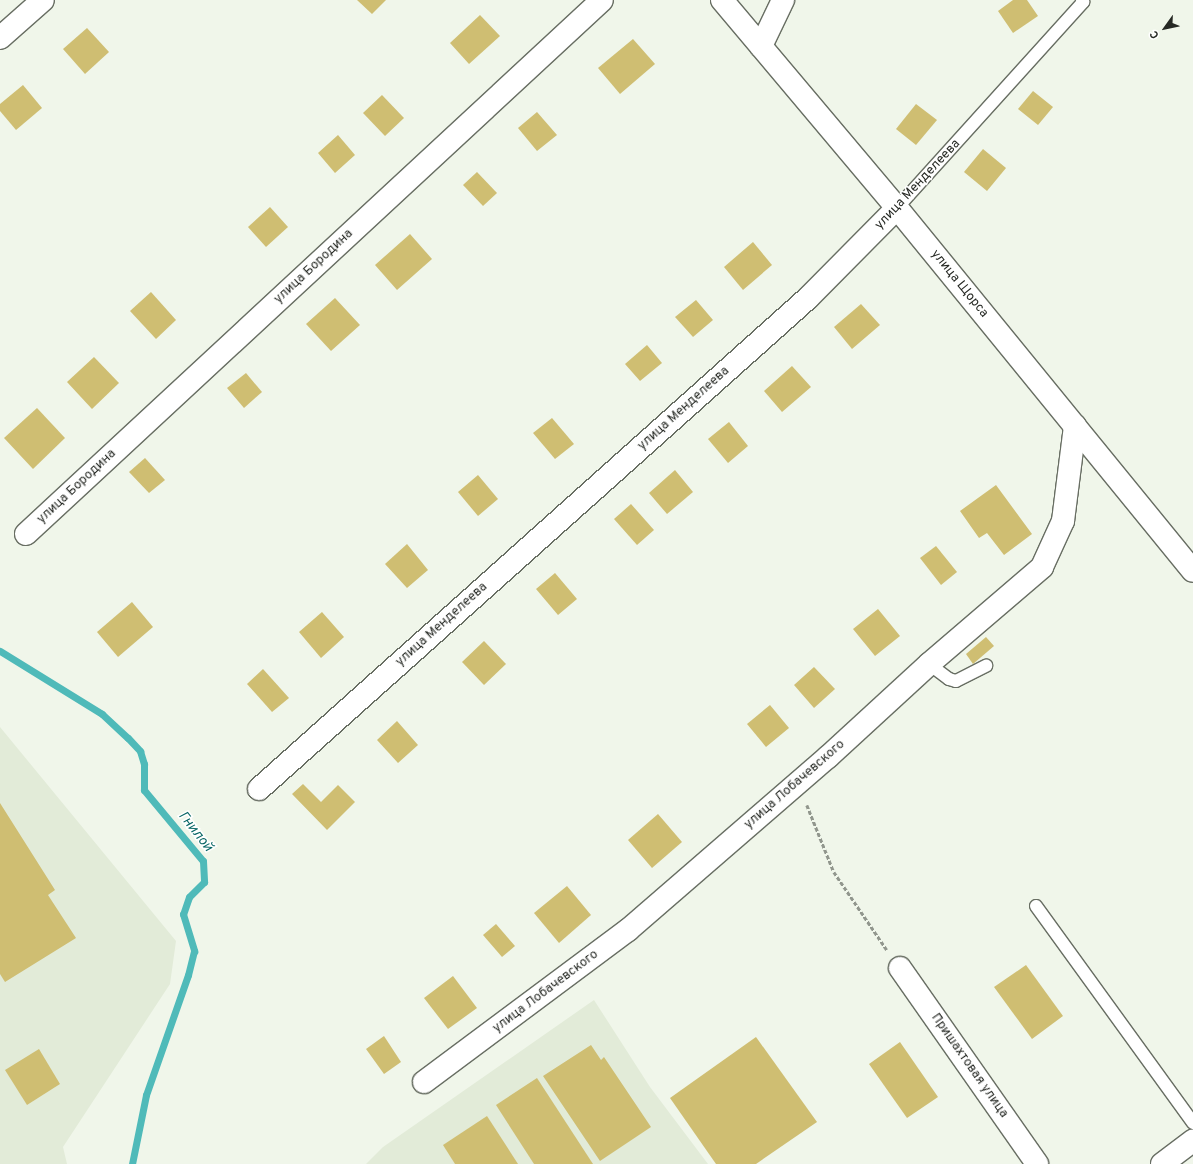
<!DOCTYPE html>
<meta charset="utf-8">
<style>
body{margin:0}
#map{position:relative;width:1193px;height:1164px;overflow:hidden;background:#f0f6ea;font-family:Overpass,sans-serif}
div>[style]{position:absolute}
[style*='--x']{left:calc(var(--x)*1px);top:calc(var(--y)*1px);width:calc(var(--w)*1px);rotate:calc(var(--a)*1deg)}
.built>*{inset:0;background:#e2ebd8}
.stream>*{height:7px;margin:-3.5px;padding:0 3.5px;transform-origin:3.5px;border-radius:3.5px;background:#4fbab9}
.building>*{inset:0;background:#cfbe72}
.path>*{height:2.5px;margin-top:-1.25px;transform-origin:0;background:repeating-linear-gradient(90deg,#91968d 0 4px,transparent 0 6px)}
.roads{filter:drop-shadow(1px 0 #686e63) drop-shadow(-1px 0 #686e63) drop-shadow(0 1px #686e63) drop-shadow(0 -1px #686e63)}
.service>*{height:12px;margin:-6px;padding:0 6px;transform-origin:6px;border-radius:6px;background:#fff}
.minor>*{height:22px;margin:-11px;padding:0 11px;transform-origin:11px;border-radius:11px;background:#fff}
.secondary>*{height:22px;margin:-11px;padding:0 11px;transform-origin:11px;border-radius:11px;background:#fff}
span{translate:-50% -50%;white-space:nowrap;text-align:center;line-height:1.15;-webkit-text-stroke:3px #fff;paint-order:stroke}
.street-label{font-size:13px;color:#262924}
.water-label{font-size:14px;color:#076564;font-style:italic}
.north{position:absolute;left:1145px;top:8px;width:40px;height:40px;-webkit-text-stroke:3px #fff;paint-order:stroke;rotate:237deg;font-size:11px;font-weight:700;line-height:16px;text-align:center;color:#262924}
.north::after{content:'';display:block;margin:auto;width:14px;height:18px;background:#262924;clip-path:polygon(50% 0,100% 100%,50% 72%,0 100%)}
</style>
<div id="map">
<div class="built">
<div style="clip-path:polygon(0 727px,176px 941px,170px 984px,63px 1147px,67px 1164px,0 1164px)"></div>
<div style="clip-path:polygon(594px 1000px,650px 1087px,708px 1164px,366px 1164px,383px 1147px)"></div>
</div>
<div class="stream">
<div style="--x:0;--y:651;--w:120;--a:31.7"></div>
<div style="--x:102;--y:714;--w:35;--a:43"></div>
<div style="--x:128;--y:738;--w:18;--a:47"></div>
<div style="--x:140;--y:751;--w:14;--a:73"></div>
<div style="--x:144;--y:764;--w:26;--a:90"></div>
<div style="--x:144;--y:790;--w:92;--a:50.3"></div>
<div style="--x:203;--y:861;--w:21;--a:87"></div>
<div style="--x:204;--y:882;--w:21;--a:135"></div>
<div style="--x:189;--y:897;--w:18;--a:109"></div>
<div style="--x:183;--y:914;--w:39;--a:73"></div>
<div style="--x:194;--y:951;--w:25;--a:104"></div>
<div style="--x:188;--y:975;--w:127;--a:109.3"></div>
<div style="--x:146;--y:1095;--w:70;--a:101.5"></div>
</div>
<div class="building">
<div style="clip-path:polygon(357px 0,386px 0,372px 14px)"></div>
<div style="clip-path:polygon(1013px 0,1027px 0,1038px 16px,1013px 33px,998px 11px)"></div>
<div style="clip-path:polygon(480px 15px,500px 36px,469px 64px,450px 43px)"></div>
<div style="clip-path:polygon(87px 28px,109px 52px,85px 74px,63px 49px)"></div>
<div style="clip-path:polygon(633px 39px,655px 64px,620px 94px,598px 68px)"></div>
<div style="clip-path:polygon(23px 85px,42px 108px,16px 130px,0 111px,0 104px)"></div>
<div style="clip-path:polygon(1033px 91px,1053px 107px,1038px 125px,1018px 109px)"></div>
<div style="clip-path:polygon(382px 95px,404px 118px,385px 136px,363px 113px)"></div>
<div style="clip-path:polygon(916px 104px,937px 120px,916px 145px,896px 129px)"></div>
<div style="clip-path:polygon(537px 112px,557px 135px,537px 151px,518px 128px)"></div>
<div style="clip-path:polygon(338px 135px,355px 155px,335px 173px,318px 153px)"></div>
<div style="clip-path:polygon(983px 149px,1006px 168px,987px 191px,964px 172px)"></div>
<div style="clip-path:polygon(477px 172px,497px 193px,483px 206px,463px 185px)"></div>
<div style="clip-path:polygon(270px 207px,288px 227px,266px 247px,248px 227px)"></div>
<div style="clip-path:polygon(410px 234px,432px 259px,397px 290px,375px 265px)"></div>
<div style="clip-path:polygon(753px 242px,772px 265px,743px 290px,724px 267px)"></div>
<div style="clip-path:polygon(151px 292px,176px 320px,156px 339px,130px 311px)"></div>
<div style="clip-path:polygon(335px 298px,360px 325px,331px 351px,306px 324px)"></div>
<div style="clip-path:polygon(696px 300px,713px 320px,693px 337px,675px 317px)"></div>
<div style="clip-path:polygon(861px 304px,880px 325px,852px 349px,834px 327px)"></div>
<div style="clip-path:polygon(647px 345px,662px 363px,640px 381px,625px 364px)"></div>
<div style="clip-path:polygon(94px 357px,119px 383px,92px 409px,67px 382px)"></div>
<div style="clip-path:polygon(792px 366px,811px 387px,782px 412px,764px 391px)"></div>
<div style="clip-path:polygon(246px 373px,262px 392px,244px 408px,227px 388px)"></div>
<div style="clip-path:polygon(37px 408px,65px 438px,33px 469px,4px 438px)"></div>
<div style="clip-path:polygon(552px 418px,574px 444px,555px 459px,533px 433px)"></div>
<div style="clip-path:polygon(729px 422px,748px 446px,728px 463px,708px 439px)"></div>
<div style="clip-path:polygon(145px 458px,165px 480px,149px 493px,129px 472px)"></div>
<div style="clip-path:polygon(675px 470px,693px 492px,667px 514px,649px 493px)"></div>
<div style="clip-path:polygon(478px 475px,498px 499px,478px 516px,458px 492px)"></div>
<div style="clip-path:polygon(996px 485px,1032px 534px,1004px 555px,987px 533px,979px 538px,960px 511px)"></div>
<div style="clip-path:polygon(631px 504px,654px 530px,637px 545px,614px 519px)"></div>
<div style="clip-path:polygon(407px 544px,428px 570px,407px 588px,385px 564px)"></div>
<div style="clip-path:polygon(936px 546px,957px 572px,941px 585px,920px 558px)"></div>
<div style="clip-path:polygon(555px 573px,577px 599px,558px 615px,536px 589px)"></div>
<div style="clip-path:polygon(132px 602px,153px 627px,118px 657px,97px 632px)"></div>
<div style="clip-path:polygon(878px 609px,900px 636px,875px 656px,853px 629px)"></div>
<div style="clip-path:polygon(322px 612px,344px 637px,321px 658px,299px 632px)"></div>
<div style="clip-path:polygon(986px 637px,994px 646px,973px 664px,966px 654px)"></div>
<div style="clip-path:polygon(484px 641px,506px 664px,484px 685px,462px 662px)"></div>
<div style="clip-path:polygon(814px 667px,835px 689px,814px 708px,794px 685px)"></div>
<div style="clip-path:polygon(263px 669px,289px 698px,272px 712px,247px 684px)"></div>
<div style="clip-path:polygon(770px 705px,789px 728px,766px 747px,747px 724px)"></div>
<div style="clip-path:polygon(397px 721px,418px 745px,398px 763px,377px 740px)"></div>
<div style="clip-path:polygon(303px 784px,321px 802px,338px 785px,355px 802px,327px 830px,292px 794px)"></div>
<div style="clip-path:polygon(0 803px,55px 890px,48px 895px,76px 938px,5px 982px,0 974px)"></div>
<div style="clip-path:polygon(658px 814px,682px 842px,652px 868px,628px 840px)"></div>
<div style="clip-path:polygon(567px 886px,591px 915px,559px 943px,534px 913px)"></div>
<div style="clip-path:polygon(496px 924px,515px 946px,502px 957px,483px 935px)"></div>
<div style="clip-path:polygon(1026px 965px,1063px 1016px,1032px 1039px,994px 987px)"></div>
<div style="clip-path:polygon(453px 976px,477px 1008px,448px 1029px,424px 998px)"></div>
<div style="clip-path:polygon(384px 1036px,401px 1062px,384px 1074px,366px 1049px)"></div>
<div style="clip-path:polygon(756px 1037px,817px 1122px,756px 1164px,716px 1164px,670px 1098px)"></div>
<div style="clip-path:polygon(900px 1042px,938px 1097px,907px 1118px,869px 1064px)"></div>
<div style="clip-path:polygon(591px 1045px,601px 1060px,604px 1057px,651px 1127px,600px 1161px,543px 1076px)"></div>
<div style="clip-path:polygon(39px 1049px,60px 1084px,27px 1105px,5px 1070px)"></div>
<div style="clip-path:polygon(537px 1078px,593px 1164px,534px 1164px,496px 1105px)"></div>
<div style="clip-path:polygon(487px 1116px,518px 1164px,455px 1164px,443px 1145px)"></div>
</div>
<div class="path">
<div style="--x:807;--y:805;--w:72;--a:68.1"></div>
<div style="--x:834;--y:872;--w:94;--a:55.8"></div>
</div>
<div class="roads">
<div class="service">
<div style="--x:897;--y:208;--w:278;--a:-47.9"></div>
<div style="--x:1083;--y:2;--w:2;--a:-117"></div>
<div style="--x:929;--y:664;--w:25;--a:37"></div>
<div style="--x:949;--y:679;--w:7;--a:16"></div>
<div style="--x:956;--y:681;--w:34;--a:-27"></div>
<div style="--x:1036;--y:906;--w:268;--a:54.1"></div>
</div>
<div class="minor">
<div style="--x:0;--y:38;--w:57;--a:-41.5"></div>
<div style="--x:761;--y:46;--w:51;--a:-64.4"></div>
<div style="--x:26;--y:534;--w:785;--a:-42.83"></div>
<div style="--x:259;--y:789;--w:737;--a:-41.81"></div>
<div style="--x:808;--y:298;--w:127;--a:-45.3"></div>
<div style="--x:900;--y:968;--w:239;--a:55"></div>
<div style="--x:424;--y:1082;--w:254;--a:-36.7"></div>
<div style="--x:628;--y:930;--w:264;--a:-40.9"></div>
<div style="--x:828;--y:757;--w:137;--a:-42.6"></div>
<div style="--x:929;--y:664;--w:149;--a:-40.6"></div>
<div style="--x:1042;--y:567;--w:51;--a:-65.5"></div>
<div style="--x:1063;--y:521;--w:96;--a:-82.8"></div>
<div style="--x:1162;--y:1164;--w:39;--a:-37"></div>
</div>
<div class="secondary">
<div style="--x:722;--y:0;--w:272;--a:49.9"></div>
<div style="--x:897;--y:208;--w:468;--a:50.8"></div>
</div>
</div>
<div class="street-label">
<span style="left:918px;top:185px;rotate:-47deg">улица Менделеева</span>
<span style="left:314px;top:267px;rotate:-43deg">улица Бородина</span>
<span style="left:959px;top:284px;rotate:51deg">улица Щорса</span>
<span style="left:684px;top:409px;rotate:-42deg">улица Менделеева</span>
<span style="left:77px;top:487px;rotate:-43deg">улица Бородина</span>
<span style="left:442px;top:625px;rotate:-42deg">улица Менделеева</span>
<span style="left:795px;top:785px;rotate:-41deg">улица Лобачевского</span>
<span style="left:546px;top:992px;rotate:-37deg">улица Лобачевского</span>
<span style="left:969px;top:1066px;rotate:55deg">Пришахтовая улица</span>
</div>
<div class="water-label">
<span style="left:195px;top:832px;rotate:52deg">Гнилой</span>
</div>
<div class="north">С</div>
</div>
